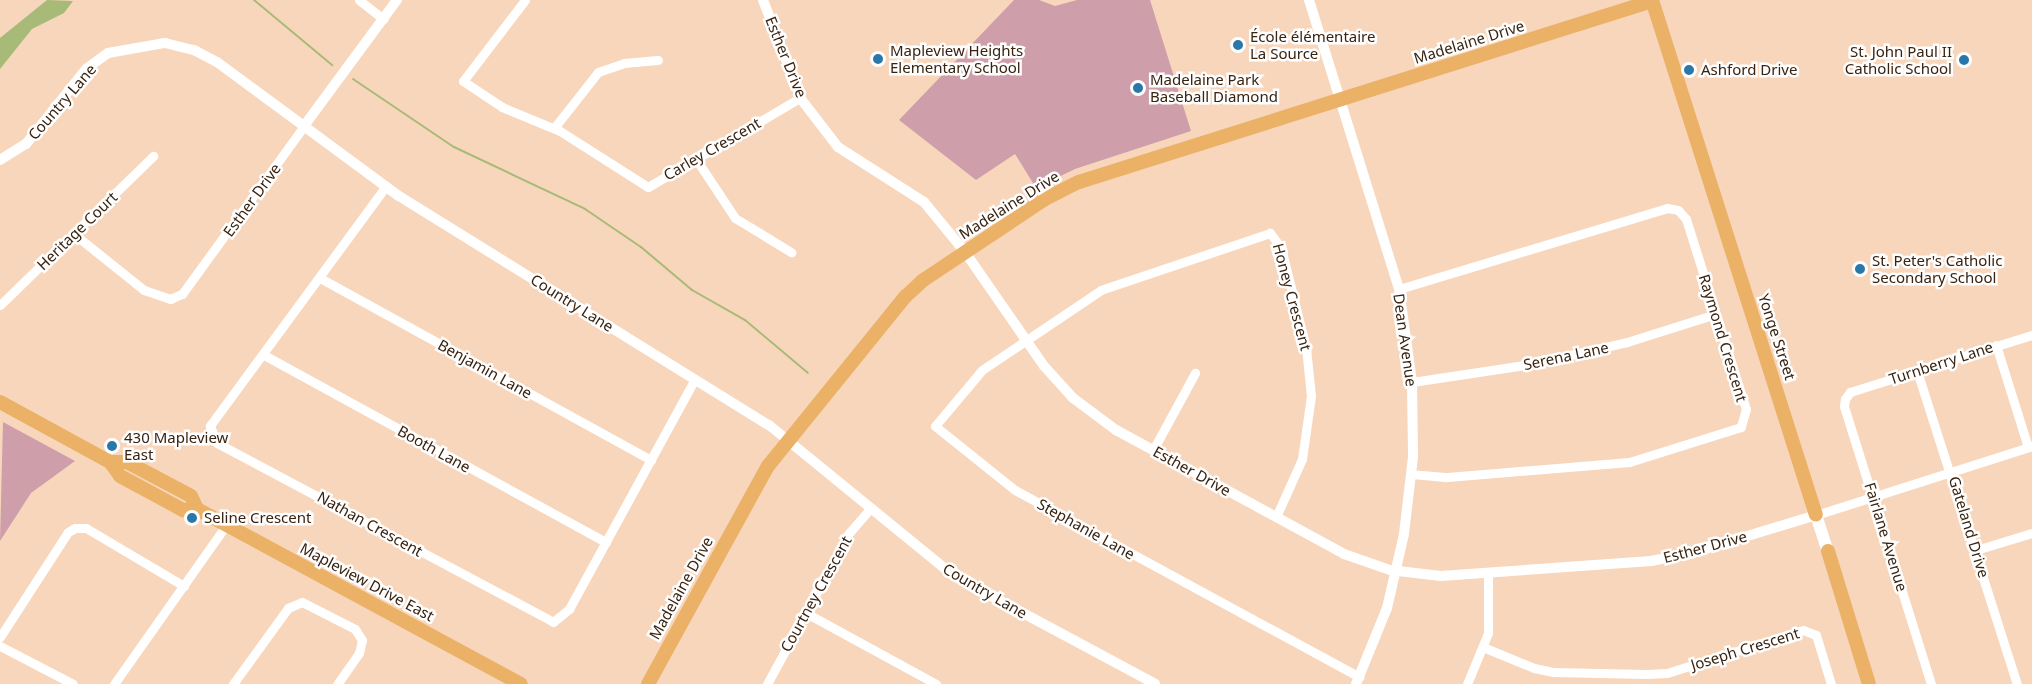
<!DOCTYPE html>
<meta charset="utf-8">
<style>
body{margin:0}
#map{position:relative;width:2032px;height:684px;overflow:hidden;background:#f8d6bb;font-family:"Noto Sans",sans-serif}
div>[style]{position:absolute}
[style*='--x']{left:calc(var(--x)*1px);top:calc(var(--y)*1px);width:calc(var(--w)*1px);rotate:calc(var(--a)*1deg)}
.green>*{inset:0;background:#cf9eab}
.water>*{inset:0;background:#a8ba77}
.stream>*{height:2px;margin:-1px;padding:0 1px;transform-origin:1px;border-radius:1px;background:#a8ba77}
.minor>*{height:9px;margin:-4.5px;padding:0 4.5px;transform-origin:4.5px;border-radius:4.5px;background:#fff}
.tertiary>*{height:10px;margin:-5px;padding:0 5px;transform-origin:5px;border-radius:5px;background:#fff}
.secondary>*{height:12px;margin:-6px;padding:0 6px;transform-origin:6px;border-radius:6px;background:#fff}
.primary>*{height:14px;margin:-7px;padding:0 7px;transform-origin:7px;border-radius:7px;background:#eab167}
.dots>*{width:16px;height:16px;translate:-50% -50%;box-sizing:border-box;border:3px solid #fefefe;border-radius:50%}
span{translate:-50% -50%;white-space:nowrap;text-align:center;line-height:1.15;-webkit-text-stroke:5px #fefefe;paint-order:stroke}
.poi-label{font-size:15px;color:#382310}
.left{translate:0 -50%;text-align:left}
.right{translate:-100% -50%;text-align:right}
.street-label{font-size:15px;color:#382310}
</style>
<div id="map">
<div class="green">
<div style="clip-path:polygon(1014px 0,1039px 0,1055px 6px,1077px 0,1150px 0,1191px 131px,1075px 169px,1036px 188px,1015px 154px,976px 180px,899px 120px)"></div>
<div style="clip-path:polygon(3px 422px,75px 461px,31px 493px,0 541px)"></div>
</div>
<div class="water">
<div style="clip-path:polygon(47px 0,73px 1px,64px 13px,32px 29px,0 69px,0 38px)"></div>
</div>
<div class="stream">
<div style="--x:254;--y:0;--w:102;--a:39.8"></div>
<div style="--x:353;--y:79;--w:122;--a:34"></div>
<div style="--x:454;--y:147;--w:145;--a:25.3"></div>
<div style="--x:585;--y:209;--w:68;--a:34.2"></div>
<div style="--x:641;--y:247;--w:67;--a:40.1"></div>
<div style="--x:692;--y:290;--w:61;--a:29.5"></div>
<div style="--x:745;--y:320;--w:82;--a:40.1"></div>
</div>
<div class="minor">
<div style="--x:359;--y:0;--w:31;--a:38"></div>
<div style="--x:525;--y:0;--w:102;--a:127.4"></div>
<div style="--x:463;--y:81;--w:47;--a:33.7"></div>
<div style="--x:502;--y:107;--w:63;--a:22.5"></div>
<div style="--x:560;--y:131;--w:104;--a:32.5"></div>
<div style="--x:648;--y:187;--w:176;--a:-30.4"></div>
<div style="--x:554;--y:128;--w:71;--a:-51.8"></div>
<div style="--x:598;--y:72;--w:28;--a:-19"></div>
<div style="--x:624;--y:63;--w:34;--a:-5"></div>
<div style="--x:696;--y:159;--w:71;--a:56.5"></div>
<div style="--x:735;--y:218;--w:66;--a:31.3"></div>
<div style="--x:386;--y:186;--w:298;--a:126.3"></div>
<div style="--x:210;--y:426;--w:18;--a:68"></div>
<div style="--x:217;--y:443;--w:381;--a:28"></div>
<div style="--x:553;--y:622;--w:21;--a:-39"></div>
<div style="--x:569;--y:609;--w:262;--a:-61.3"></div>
<div style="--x:74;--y:234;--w:90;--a:38.7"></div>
<div style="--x:144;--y:290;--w:28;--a:19"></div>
<div style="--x:170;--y:299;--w:13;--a:-23"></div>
<div style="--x:182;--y:294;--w:208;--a:-54"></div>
<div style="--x:320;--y:278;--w:378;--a:28.8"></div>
<div style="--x:1399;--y:289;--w:280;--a:-16.8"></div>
<div style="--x:1667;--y:208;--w:11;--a:10"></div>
<div style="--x:1678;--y:210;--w:12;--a:48"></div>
<div style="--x:1686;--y:219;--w:199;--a:72.5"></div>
<div style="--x:1746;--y:409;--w:19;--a:106"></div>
<div style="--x:1741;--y:427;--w:117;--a:162.6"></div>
<div style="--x:1629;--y:462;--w:185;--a:175.3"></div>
<div style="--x:1445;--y:477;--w:33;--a:-175"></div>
<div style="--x:0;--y:305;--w:214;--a:-44.2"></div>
<div style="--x:1996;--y:345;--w:107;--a:72.6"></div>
<div style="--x:264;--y:355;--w:390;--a:28.7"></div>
<div style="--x:1917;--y:371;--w:329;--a:72.3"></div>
<div style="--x:1412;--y:382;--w:120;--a:-8.6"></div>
<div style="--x:1531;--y:364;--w:98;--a:-12.9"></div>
<div style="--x:1627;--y:342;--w:93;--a:-17.5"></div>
<div style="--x:1153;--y:450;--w:88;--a:-61.4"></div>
<div style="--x:1816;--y:515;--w:227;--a:-17.7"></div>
<div style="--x:1276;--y:517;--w:64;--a:-65.9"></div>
<div style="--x:1302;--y:459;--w:64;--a:-81.9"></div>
<div style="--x:1311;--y:396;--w:48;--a:-95.9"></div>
<div style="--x:1306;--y:348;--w:103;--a:-104"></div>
<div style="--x:1281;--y:248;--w:19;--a:-126"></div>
<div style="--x:1270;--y:233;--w:178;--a:161.4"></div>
<div style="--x:1101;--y:290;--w:143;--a:146.1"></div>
<div style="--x:982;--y:370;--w:73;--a:130"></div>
<div style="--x:935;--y:426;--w:102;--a:38.7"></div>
<div style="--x:1015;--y:490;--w:392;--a:28.5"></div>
<div style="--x:1976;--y:550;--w:59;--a:-16.9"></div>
<div style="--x:806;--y:613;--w:148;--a:28.6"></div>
<div style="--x:0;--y:637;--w:125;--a:-57.1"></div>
<div style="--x:68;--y:532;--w:8;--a:-30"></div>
<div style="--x:75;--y:528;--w:11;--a:0"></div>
<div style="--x:86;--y:528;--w:114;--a:30.6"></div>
<div style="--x:0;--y:646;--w:82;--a:27.5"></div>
<div style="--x:1483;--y:647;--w:55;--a:22.4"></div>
<div style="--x:1534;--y:668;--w:19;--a:12"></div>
<div style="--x:1553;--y:672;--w:93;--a:1.2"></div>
<div style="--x:1646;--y:674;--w:21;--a:-3"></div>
<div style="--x:1667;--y:673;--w:143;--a:-17.5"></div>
<div style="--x:1803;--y:630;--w:14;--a:21"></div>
<div style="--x:1816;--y:635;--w:51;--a:73"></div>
<div style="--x:114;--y:684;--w:194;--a:-54.8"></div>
<div style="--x:233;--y:684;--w:94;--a:-54.1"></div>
<div style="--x:288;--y:608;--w:15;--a:-23"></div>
<div style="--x:302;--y:602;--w:59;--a:27"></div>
<div style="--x:355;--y:629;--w:13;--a:58"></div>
<div style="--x:362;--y:640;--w:13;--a:103"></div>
<div style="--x:359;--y:653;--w:38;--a:125"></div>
<div style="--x:767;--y:684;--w:172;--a:-61.5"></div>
<div style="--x:849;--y:533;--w:33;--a:-49"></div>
<div style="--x:1467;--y:684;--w:55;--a:-67.6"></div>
<div style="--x:1488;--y:633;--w:59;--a:-90"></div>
<div style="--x:1931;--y:684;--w:291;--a:-107.4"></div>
<div style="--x:1844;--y:406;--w:7;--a:-82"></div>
<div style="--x:1845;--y:399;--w:9;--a:-54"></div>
<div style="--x:1850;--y:392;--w:191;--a:-17.4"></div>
</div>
<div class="tertiary">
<div style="--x:763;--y:0;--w:106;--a:69"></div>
<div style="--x:801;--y:99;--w:61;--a:52.4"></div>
<div style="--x:838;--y:147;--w:102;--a:32.6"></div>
<div style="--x:924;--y:202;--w:65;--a:50.6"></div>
<div style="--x:965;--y:252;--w:139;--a:55.3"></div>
<div style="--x:1044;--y:366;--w:43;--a:47.8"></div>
<div style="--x:1073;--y:398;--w:54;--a:36.7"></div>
<div style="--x:1116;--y:430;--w:260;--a:28.5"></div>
<div style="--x:1344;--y:554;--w:49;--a:19.2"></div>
<div style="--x:1390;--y:570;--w:51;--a:6.7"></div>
<div style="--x:1441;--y:576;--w:211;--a:-4.1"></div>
<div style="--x:1651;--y:561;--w:42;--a:-11"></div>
<div style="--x:1692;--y:553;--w:130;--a:-17"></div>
<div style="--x:1309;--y:0;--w:303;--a:72.7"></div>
<div style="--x:1399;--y:289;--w:94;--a:82"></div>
<div style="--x:1412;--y:382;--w:75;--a:89.2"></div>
<div style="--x:1413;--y:457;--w:78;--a:96.7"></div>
<div style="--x:1404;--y:534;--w:76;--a:102.9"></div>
<div style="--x:1387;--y:608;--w:82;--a:112.2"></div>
<div style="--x:304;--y:126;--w:157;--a:-53.6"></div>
<div style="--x:0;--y:160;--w:31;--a:-32"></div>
<div style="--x:26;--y:144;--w:96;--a:-51.3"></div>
<div style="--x:86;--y:69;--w:27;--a:-36"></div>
<div style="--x:108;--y:53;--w:58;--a:-10"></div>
<div style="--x:165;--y:43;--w:30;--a:14"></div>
<div style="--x:194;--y:50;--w:26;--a:28"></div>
<div style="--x:217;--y:62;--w:226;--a:36.4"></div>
<div style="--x:399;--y:196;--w:435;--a:31.8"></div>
<div style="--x:769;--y:425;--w:239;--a:39.2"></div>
<div style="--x:954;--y:576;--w:228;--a:28.2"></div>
</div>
<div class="secondary">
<div style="--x:1816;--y:515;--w:38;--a:72"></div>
</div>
<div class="primary">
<div style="--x:1652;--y:0;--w:540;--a:72.34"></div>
<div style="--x:0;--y:402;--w:125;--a:28.6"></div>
<div style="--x:110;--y:462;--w:17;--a:54"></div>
<div style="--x:120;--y:476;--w:72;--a:28.4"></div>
<div style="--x:183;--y:510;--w:14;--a:-4"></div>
<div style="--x:197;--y:509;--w:368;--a:28.4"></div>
<div style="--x:110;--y:462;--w:17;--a:0"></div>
<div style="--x:127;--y:462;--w:72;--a:28"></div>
<div style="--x:191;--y:496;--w:14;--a:65"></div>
<div style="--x:1828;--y:551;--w:139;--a:72.9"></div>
<div style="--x:648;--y:684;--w:249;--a:-61.2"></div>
<div style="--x:768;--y:466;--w:218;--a:-51"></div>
<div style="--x:905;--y:297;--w:23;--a:-43"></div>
<div style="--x:922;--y:281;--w:148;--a:-33.7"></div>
<div style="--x:1045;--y:199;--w:38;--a:-27"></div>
<div style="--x:1079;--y:182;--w:601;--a:-17.53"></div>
</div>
<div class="dots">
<div style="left:1238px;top:45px;background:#2a78aa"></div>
<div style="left:878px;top:59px;background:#2a78aa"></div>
<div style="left:1964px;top:60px;background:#2a78aa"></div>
<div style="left:1689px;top:70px;background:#2a78aa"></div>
<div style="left:1138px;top:88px;background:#2a78aa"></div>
<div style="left:1860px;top:269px;background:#2a78aa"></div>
<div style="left:112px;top:446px;background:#2a78aa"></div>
<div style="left:192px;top:518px;background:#2a78aa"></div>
</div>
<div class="poi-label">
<span class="left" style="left:1250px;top:45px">École élémentaire<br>La Source</span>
<span class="left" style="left:890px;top:59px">Mapleview Heights<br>Elementary School</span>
<span class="right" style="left:1952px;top:60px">St. John Paul II<br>Catholic School</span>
<span class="left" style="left:1701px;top:70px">Ashford Drive</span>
<span class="left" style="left:1150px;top:88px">Madelaine Park<br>Baseball Diamond</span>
<span class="left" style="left:1872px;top:269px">St. Peter's Catholic<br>Secondary School</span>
<span class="left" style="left:124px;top:446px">430 Mapleview<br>East</span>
<span class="left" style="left:204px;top:518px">Seline Crescent</span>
</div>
<div class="street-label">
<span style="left:1469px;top:42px;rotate:-17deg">Madelaine Drive</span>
<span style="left:786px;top:57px;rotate:68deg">Esther Drive</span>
<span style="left:62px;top:102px;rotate:-49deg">Country Lane</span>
<span style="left:712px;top:149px;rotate:-30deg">Carley Crescent</span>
<span style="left:252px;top:200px;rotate:-54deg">Esther Drive</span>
<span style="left:1009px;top:205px;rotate:-32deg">Madelaine Drive</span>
<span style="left:77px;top:231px;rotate:-44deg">Heritage Court</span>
<span style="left:1292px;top:297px;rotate:75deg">Honey Crescent</span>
<span style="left:572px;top:303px;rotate:32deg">Country Lane</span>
<span style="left:1777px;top:337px;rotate:72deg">Yonge Street</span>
<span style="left:1723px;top:338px;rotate:73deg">Raymond Crescent</span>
<span style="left:1405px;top:340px;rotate:82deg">Dean Avenue</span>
<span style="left:1566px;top:356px;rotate:-12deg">Serena Lane</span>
<span style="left:1941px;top:363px;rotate:-18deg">Turnberry Lane</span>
<span style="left:485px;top:369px;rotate:29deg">Benjamin Lane</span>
<span style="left:434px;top:449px;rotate:29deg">Booth Lane</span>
<span style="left:1192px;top:471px;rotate:29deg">Esther Drive</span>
<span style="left:370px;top:524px;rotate:29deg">Nathan Crescent</span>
<span style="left:1969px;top:527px;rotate:73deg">Gateland Drive</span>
<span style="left:1086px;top:529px;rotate:29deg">Stephanie Lane</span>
<span style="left:1886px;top:537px;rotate:73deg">Fairlane Avenue</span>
<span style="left:1705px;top:547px;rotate:-15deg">Esther Drive</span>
<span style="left:367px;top:582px;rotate:28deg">Mapleview Drive East</span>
<span style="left:681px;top:588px;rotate:-61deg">Madelaine Drive</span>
<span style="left:985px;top:591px;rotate:30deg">Country Lane</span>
<span style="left:816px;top:594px;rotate:-61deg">Courtney Crescent</span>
<span style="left:1745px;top:649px;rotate:-17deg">Joseph Crescent</span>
</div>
</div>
